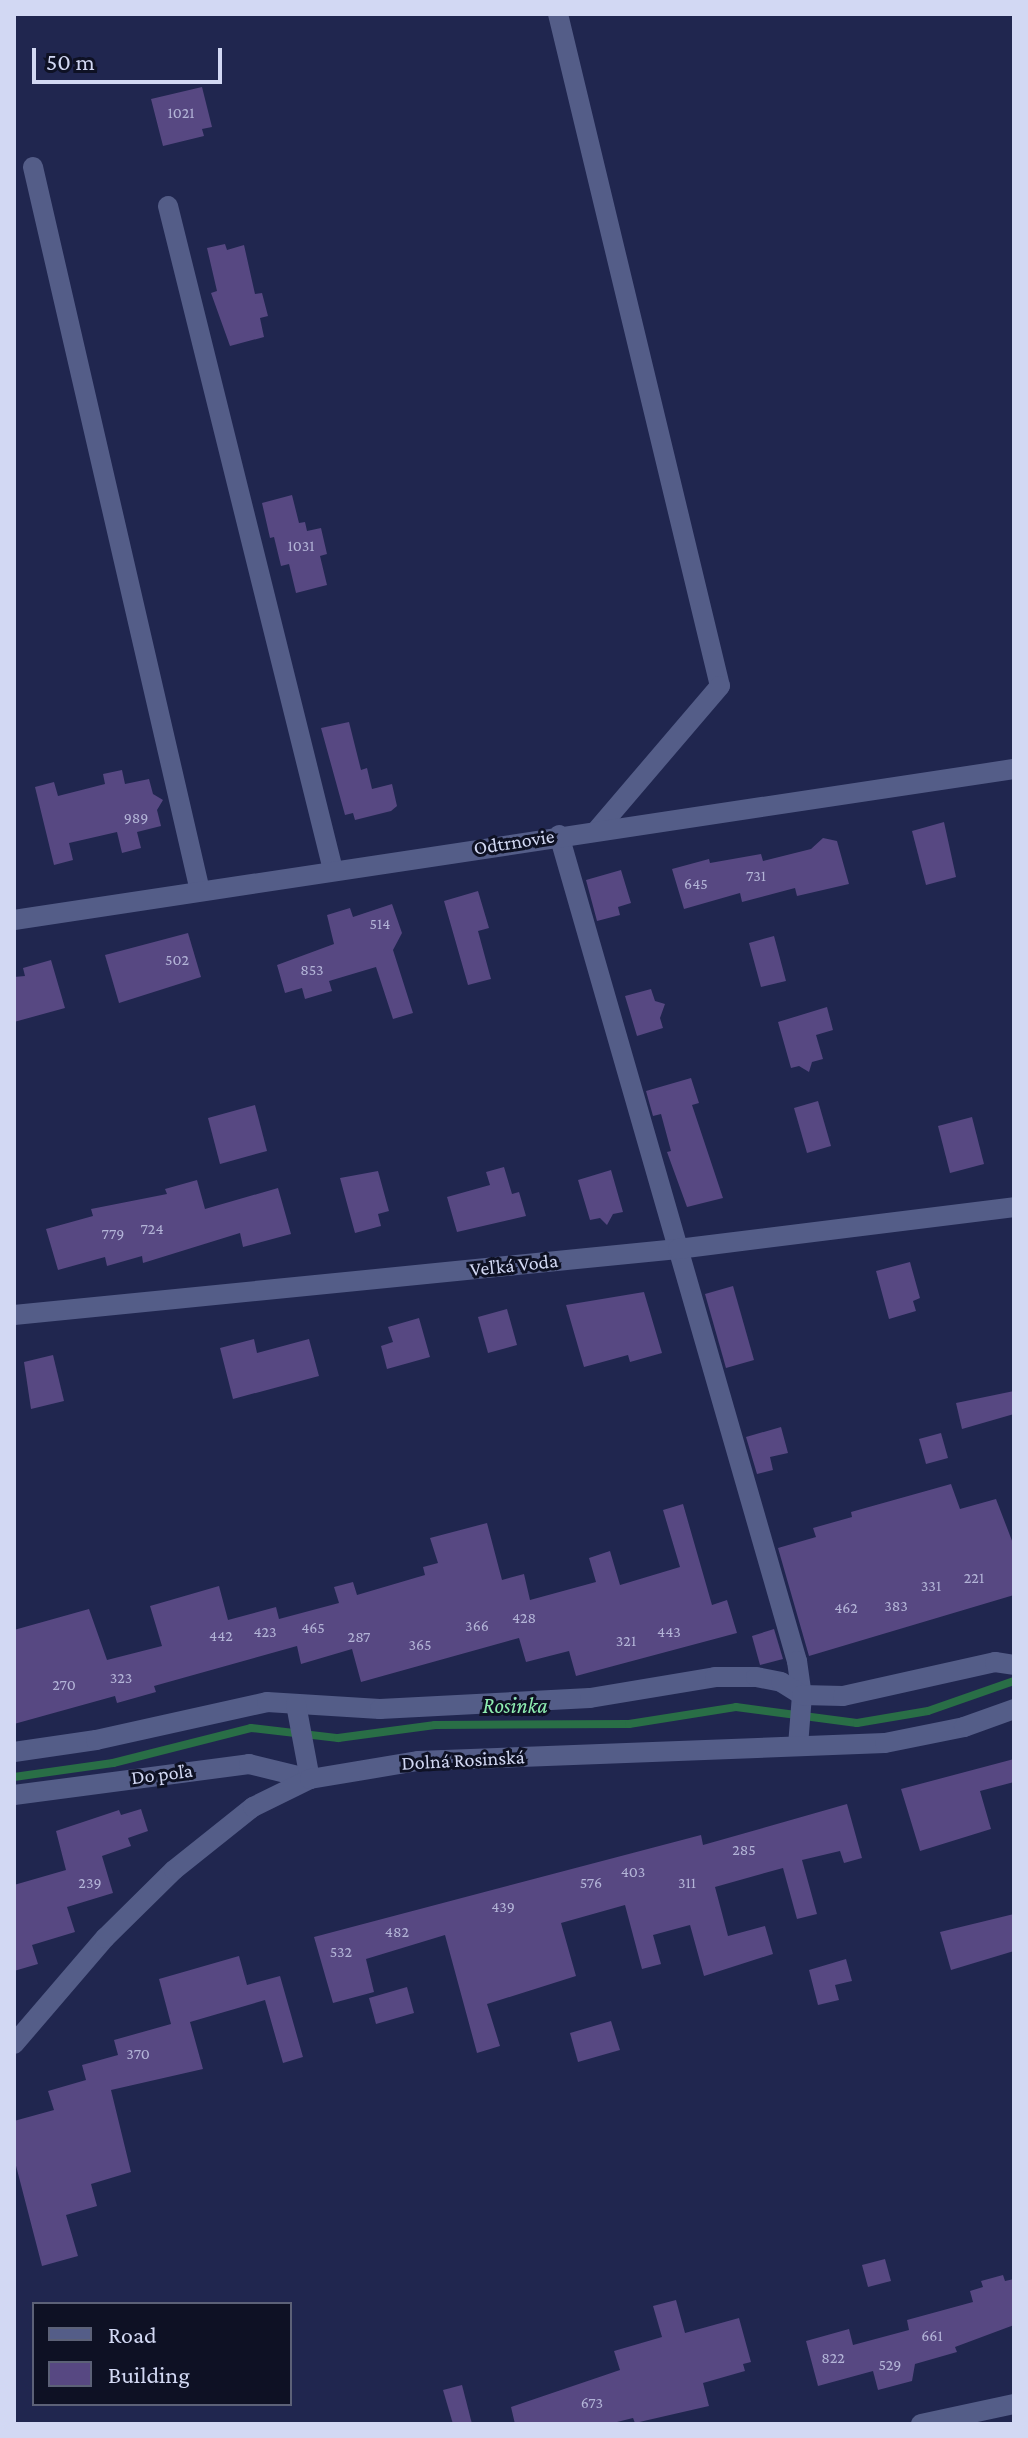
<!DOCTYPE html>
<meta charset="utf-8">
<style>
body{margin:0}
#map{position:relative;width:1028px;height:2438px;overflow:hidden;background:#20264f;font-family:"Crimson Pro",serif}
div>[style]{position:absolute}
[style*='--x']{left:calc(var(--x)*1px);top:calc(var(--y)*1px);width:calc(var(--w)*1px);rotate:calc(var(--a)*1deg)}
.stream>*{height:8px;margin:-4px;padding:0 4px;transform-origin:4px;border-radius:4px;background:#296e46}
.building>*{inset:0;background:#574882}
.minor>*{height:20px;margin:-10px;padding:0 10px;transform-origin:10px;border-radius:10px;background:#545d88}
span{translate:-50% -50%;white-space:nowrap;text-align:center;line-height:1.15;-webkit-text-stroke:6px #0e1124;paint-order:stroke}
.number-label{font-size:16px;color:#b3b4d7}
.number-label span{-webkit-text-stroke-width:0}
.street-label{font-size:20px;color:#d2d8f3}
.water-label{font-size:22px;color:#8feeb1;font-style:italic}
.frame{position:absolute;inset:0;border:16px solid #d2d8f3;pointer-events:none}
.legend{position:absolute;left:32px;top:2302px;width:260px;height:104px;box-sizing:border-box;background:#0e1124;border:2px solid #5c6177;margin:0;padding:10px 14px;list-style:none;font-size:24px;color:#d2d8f3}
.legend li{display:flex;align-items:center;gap:16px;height:40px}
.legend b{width:40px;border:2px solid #5c6177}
.scale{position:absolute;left:32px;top:48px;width:190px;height:36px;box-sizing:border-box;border:4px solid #d2d8f3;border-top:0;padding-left:10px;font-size:24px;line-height:28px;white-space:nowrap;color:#d2d8f3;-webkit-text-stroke:6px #0e1124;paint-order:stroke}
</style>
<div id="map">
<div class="stream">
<div style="--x:14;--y:1777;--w:100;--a:-8"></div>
<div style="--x:113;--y:1763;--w:142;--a:-14.2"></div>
<div style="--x:251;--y:1728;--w:88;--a:6.6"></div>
<div style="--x:338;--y:1738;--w:98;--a:-7.6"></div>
<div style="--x:435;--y:1725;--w:194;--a:-0.3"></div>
<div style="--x:629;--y:1724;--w:108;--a:-9"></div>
<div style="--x:736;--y:1707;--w:122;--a:7.5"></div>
<div style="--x:857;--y:1723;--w:72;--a:-9.6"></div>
<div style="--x:928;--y:1711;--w:91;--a:-19.2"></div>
</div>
<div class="building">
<div style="clip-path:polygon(202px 87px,212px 127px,202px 129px,204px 136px,163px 146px,151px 99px)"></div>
<div style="clip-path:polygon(225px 244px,227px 250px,244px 245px,255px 294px,262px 293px,268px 316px,260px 318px,264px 337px,230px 346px,211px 293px,217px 291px,207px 248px)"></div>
<div style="clip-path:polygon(292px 495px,299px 523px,305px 522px,307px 531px,321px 528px,327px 554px,320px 556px,327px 585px,296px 593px,289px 564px,281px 566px,274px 537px,270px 538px,262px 503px)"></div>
<div style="clip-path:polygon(349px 722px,361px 770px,367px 768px,372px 789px,392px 784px,397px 806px,391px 811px,355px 820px,353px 813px,345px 815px,321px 728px)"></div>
<div style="clip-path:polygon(122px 770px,125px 784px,149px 779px,153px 794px,163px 800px,157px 810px,161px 826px,137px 832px,141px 848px,122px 853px,117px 832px,69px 843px,73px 860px,54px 865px,35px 787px,54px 782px,58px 796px,105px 784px,103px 774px)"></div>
<div style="clip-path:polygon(944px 822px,956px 877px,926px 885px,912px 831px)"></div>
<div style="clip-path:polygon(823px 838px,837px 841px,849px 884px,797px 896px,795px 888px,742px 902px,740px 893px,684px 909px,672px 869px,709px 859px,710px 863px,761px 854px,763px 861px,811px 849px)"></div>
<div style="clip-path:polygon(621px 870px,631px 903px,618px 907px,620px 915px,597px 921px,586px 880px)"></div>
<div style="clip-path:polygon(478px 891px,489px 928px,478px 931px,491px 979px,468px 985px,444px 901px)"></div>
<div style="clip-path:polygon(392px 904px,402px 933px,393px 950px,413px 1013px,393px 1019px,376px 967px,329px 981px,332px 991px,305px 999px,302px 988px,285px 993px,277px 965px,334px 944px,327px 915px,350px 908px,353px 917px)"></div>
<div style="clip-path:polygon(188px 933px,201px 977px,119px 1003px,105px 955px)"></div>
<div style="clip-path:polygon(774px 936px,786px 981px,761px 987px,749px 943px)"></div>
<div style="clip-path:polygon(51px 960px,65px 1008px,14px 1022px,14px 977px,25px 976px,23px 968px)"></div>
<div style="clip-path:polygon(651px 989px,655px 1001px,665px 1004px,660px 1018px,663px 1028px,637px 1036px,625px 996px)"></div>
<div style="clip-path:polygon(827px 1007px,833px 1030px,816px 1035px,823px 1059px,812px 1062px,809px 1072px,799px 1066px,791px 1068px,778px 1022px)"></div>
<div style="clip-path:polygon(691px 1078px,699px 1103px,692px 1105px,723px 1198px,687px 1207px,667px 1152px,671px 1151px,661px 1114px,653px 1116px,646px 1091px)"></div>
<div style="clip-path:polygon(818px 1101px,831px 1146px,807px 1153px,794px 1108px)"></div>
<div style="clip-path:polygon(255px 1105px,267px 1151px,220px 1164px,208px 1118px)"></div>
<div style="clip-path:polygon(972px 1117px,984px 1164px,950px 1173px,938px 1126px)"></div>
<div style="clip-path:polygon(504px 1167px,512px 1194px,519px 1192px,526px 1216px,457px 1232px,447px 1197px,490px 1185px,486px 1172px)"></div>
<div style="clip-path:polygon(611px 1170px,623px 1212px,613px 1214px,607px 1225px,600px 1218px,590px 1220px,578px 1180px)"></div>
<div style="clip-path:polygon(378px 1171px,389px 1211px,378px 1214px,381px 1226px,355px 1233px,340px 1178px)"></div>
<div style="clip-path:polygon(197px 1180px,205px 1209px,278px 1188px,291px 1234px,243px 1247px,240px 1233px,143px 1263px,142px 1256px,107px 1266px,105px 1257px,58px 1270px,46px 1229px,93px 1216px,91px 1209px,167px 1194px,165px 1189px)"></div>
<div style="clip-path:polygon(910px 1262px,920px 1298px,913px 1301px,916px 1311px,889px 1319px,876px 1271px)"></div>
<div style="clip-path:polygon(733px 1286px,754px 1360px,726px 1368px,705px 1294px)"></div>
<div style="clip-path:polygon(644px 1292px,662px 1353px,630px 1362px,628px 1355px,584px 1367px,566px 1305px)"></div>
<div style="clip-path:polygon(507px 1309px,517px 1345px,488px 1353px,478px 1317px)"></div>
<div style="clip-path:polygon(419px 1318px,430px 1357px,387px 1369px,381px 1346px,393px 1342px,388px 1327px)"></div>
<div style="clip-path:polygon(254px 1339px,257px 1353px,309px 1339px,319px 1376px,233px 1399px,220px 1348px)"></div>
<div style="clip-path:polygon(53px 1355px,64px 1401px,31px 1409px,24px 1362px)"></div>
<div style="clip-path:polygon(1014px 1391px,1014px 1414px,962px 1429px,956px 1403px)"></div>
<div style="clip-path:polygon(781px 1427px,788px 1453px,770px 1457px,773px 1470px,757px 1474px,746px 1437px)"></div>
<div style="clip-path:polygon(941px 1433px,948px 1458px,926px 1464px,919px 1439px)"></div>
<div style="clip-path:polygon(951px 1484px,960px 1509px,996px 1499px,1014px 1546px,1014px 1595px,809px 1656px,778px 1548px,816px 1537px,813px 1528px,852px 1517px,851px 1512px)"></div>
<div style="clip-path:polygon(683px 1504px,712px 1605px,727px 1600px,737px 1633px,576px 1676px,569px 1651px,526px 1662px,519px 1638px,361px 1682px,352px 1649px,301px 1664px,297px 1646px,154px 1686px,156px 1692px,117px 1703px,115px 1696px,14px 1724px,14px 1630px,89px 1609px,107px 1660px,162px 1646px,150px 1606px,219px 1586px,228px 1620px,276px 1607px,279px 1619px,339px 1603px,334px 1587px,353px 1582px,357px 1595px,425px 1575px,423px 1567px,438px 1563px,430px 1538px,487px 1523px,502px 1580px,524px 1574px,530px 1600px,596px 1582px,589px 1558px,610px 1551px,620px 1585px,680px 1567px,663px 1510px)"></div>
<div style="clip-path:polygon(774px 1629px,783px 1659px,760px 1665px,752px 1636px)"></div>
<div style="clip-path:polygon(1014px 1759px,1014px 1782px,980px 1791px,991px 1829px,920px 1851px,901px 1789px)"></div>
<div style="clip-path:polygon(847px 1804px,862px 1858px,844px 1863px,840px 1851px,802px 1860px,817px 1914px,797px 1919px,783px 1868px,715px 1887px,728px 1936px,765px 1926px,773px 1954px,704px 1976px,690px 1925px,653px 1935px,661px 1964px,642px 1969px,625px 1905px,561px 1923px,576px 1976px,487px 2004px,500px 2046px,477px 2053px,445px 1935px,366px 1959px,374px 1992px,333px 2003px,314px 1937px,701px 1835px,703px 1845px)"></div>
<div style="clip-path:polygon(141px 1809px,148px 1831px,128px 1838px,131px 1846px,102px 1856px,113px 1893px,67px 1907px,75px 1932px,32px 1945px,38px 1964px,14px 1971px,14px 1885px,66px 1870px,56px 1831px,119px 1810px,121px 1815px)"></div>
<div style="clip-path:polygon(1014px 1914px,1014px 1951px,951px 1970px,940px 1932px)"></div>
<div style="clip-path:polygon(239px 1956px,247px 1985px,280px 1976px,303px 2057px,283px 2063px,265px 2000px,190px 2022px,203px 2069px,111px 2090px,131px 2172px,91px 2184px,97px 2206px,66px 2215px,78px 2256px,42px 2266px,14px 2158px,14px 2121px,54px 2110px,48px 2091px,86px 2080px,82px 2065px,118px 2055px,114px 2040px,171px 2024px,159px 1979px)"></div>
<div style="clip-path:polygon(846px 1959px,852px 1981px,835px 1985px,839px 2000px,818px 2005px,809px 1970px)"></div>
<div style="clip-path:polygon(407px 1987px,414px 2013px,376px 2024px,369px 1998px)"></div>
<div style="clip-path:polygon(611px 2021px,620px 2050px,578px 2062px,570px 2033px)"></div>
<div style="clip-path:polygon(885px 2259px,891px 2281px,868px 2287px,862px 2265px)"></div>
<div style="clip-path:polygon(1003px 2275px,1005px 2281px,1014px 2279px,1014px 2325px,955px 2347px,957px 2352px,915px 2364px,912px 2381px,878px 2390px,873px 2371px,818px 2386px,806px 2341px,849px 2329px,853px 2345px,909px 2330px,907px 2320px,973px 2302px,970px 2291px,983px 2287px,981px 2281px)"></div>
<div style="clip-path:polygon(676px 2300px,685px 2333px,739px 2318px,751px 2362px,743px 2364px,745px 2371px,703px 2383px,709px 2406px,635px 2423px,633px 2418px,609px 2424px,515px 2424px,511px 2407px,620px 2370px,614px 2351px,662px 2337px,653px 2306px)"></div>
<div style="clip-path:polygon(462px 2385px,472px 2424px,453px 2424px,443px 2390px)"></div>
</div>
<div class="minor">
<div style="--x:558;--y:14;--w:691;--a:76.45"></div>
<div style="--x:720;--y:686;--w:188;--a:130.5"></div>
<div style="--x:33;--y:167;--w:743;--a:77.01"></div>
<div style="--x:168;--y:206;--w:684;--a:76.04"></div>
<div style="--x:559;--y:835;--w:860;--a:73.93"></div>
<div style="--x:797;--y:1661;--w:34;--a:82"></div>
<div style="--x:802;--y:1695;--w:51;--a:94.5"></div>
<div style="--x:14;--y:920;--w:1011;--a:-8.59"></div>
<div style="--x:14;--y:1315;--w:667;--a:-5.68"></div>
<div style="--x:678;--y:1249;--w:339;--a:-7.1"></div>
<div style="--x:14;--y:1752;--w:83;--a:-8.3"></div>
<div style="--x:96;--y:1740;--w:175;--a:-12.5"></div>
<div style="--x:267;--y:1702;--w:113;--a:3.5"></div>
<div style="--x:380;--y:1709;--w:210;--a:-3"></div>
<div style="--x:590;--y:1698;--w:127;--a:-9.5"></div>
<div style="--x:715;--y:1677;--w:41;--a:0"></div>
<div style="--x:756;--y:1677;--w:25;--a:11"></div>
<div style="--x:781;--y:1682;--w:25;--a:32"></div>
<div style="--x:802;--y:1695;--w:41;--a:1.4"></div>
<div style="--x:843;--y:1696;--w:156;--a:-12.6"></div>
<div style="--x:995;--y:1662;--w:19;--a:9"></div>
<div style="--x:14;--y:1795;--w:237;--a:-7.5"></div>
<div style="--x:249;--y:1764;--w:63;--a:13.8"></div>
<div style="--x:310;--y:1779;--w:76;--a:-100.6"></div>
<div style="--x:14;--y:2044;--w:140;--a:-49.4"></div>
<div style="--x:105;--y:1938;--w:97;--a:-44.6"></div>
<div style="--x:174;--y:1870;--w:101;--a:-38.6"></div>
<div style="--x:253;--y:1807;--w:64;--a:-26.2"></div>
<div style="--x:310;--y:1779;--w:109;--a:-9.5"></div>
<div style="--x:418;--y:1761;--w:467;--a:-2.2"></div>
<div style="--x:885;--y:1743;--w:81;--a:-11.4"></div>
<div style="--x:964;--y:1727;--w:53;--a:-19.8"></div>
<div style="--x:921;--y:2424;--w:95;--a:-12.1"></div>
</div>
<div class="number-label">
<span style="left:181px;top:113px">1021</span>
<span style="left:301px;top:546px">1031</span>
<span style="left:136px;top:818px">989</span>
<span style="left:756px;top:876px">731</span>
<span style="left:696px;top:884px">645</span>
<span style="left:380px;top:924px">514</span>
<span style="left:177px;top:960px">502</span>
<span style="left:312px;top:970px">853</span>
<span style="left:152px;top:1229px">724</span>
<span style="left:113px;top:1234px">779</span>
<span style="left:974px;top:1578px">221</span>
<span style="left:931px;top:1586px">331</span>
<span style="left:896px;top:1606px">383</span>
<span style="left:846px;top:1608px">462</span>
<span style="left:524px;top:1618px">428</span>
<span style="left:477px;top:1626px">366</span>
<span style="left:313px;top:1628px">465</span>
<span style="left:265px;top:1632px">423</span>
<span style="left:669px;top:1632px">443</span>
<span style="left:221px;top:1636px">442</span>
<span style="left:359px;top:1637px">287</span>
<span style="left:626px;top:1641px">321</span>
<span style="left:420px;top:1645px">365</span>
<span style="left:121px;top:1678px">323</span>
<span style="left:64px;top:1685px">270</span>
<span style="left:744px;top:1850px">285</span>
<span style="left:633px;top:1872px">403</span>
<span style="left:90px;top:1883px">239</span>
<span style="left:591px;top:1883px">576</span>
<span style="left:687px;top:1883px">311</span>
<span style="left:503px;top:1907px">439</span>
<span style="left:397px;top:1932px">482</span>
<span style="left:341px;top:1952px">532</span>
<span style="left:138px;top:2054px">370</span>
<span style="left:932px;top:2336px">661</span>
<span style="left:833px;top:2358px">822</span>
<span style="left:890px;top:2365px">529</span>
<span style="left:592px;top:2403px">673</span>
</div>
<div class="street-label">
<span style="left:514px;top:842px;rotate:-9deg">Odtrnovie</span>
<span style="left:514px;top:1265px;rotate:-6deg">Veľká Voda</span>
<span style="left:463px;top:1760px;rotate:-3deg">Dolná Rosinská</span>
<span style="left:162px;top:1774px;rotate:-7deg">Do poľa</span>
</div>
<div class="water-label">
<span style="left:515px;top:1706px">Rosinka</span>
</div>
<div class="frame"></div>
<ul class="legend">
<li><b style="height:10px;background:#545d88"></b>Road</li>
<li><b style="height:22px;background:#574882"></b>Building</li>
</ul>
<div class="scale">50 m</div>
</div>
